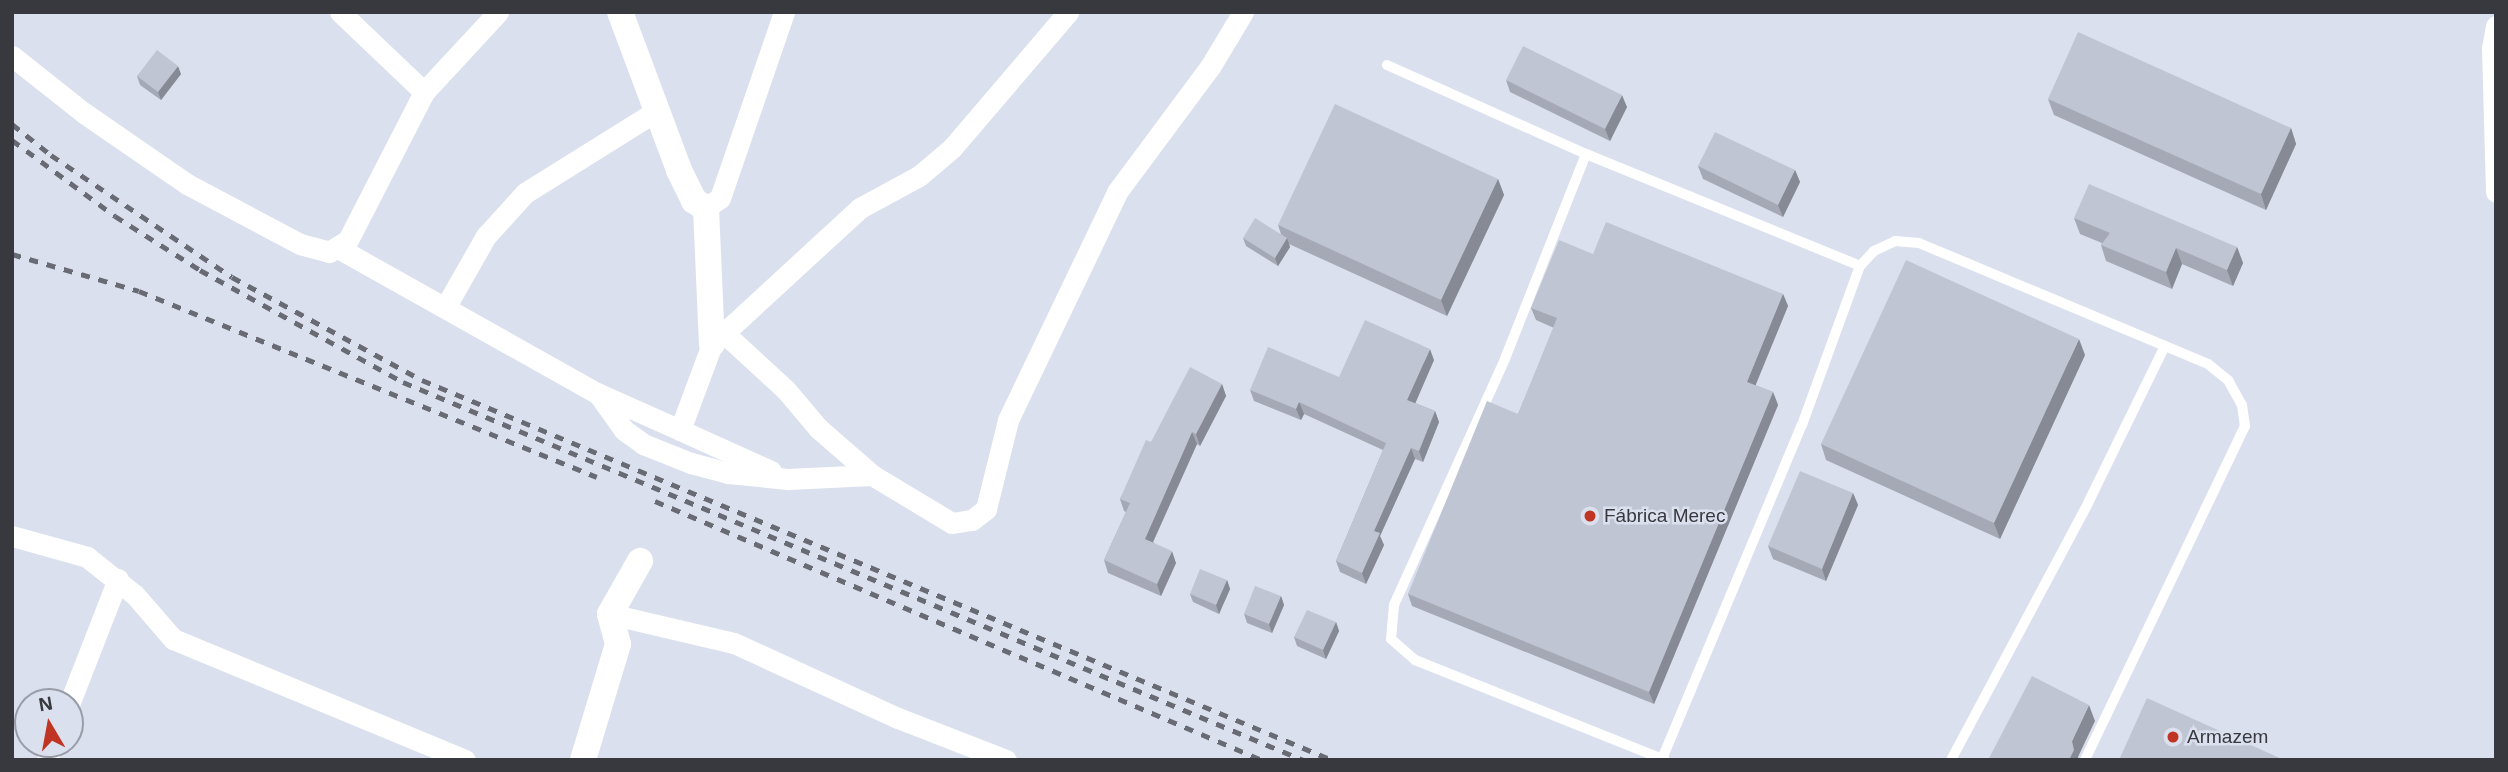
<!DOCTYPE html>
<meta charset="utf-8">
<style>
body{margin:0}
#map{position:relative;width:2508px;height:772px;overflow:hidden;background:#dbe0ee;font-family:Helvetica,sans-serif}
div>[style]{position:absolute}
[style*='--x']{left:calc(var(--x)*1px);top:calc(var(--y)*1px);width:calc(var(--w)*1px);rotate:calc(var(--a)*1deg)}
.service>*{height:10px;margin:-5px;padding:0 5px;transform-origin:5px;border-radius:5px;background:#fff}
.minor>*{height:21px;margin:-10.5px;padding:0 10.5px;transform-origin:10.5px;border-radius:10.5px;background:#fff}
.tertiary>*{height:26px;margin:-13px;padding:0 13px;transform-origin:13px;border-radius:13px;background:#fff}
.rail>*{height:5px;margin-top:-2.5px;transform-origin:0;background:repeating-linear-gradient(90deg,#686b74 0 9px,transparent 0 18px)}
.wall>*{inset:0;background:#a5a9b5}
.shaded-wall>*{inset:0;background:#868a94}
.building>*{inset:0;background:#c0c5d3}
.dots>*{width:19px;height:19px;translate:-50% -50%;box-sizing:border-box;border:4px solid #dbe0ee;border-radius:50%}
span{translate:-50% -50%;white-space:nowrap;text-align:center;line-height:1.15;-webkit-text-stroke:5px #dbe0ee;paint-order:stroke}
.poi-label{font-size:19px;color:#37393f}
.left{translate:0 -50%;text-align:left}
.frame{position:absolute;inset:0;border:14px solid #37393f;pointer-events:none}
.north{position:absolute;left:14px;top:688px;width:70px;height:70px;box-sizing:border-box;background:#dbe0ee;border:2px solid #999da8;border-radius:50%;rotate:350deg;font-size:19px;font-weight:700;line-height:28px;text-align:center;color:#37393f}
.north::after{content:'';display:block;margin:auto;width:24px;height:32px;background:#c03424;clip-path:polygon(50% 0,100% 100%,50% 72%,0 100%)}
</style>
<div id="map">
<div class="service">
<div style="--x:1387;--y:65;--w:218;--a:24.1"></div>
<div style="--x:1586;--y:154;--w:296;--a:22.2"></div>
<div style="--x:1586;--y:154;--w:220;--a:111.6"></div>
<div style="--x:1505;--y:359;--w:270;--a:114.3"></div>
<div style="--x:1394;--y:605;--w:34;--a:95"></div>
<div style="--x:1391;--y:639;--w:32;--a:41"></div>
<div style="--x:1415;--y:660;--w:269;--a:21.8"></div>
<div style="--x:1662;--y:759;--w:362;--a:-67.3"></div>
<div style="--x:1802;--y:425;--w:169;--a:-70"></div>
<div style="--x:1860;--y:266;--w:21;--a:-47"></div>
<div style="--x:1874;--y:251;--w:23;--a:-25"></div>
<div style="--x:1895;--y:241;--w:24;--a:5"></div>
<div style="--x:1919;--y:243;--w:313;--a:22.7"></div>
<div style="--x:2208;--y:364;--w:26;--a:39"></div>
<div style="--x:2228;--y:380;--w:29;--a:61"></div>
<div style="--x:2242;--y:405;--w:21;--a:82"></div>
<div style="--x:2245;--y:426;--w:370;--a:115.6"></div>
<div style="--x:1951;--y:760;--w:291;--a:-61.9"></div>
<div style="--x:2088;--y:503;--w:175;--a:-63.9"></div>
</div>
<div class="minor">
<div style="--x:340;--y:12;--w:116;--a:43.6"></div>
<div style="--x:2496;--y:26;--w:22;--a:100"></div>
<div style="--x:2492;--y:48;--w:144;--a:88.4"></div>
<div style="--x:12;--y:56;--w:92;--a:38.4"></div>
<div style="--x:84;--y:113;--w:125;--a:34.6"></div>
<div style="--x:187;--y:184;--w:128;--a:28"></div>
<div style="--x:300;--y:244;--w:30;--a:15"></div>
<div style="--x:329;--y:252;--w:22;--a:-32"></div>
<div style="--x:348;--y:240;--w:166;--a:-62.8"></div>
<div style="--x:424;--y:92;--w:109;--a:-47.2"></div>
<div style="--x:706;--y:208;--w:17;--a:-36"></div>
<div style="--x:720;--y:198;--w:197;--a:-71"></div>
<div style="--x:340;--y:249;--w:295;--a:29.3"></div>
<div style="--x:597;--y:393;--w:91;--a:24"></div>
<div style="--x:680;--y:430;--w:92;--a:-69.6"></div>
<div style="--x:712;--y:344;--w:201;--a:-42.6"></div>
<div style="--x:860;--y:208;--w:67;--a:-28.5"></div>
<div style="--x:919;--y:176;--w:43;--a:-40.3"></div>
<div style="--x:952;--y:148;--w:179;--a:-49.5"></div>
<div style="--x:446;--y:306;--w:81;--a:-60.3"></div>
<div style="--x:486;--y:236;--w:58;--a:-47.8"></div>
<div style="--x:525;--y:193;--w:155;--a:-32"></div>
<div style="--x:724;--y:333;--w:84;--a:42.6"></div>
<div style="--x:786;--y:390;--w:50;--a:49.9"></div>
<div style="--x:818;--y:428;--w:72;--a:41"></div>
<div style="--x:872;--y:475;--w:93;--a:31"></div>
<div style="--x:952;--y:523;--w:20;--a:-9"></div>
<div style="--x:972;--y:520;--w:18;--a:-38"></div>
<div style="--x:986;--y:509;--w:92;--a:-76.1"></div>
<div style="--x:1008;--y:420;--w:253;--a:-64.4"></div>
<div style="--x:1117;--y:192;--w:156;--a:-53.4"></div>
<div style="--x:1210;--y:67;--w:64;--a:-59"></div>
<div style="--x:599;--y:395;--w:43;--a:54.5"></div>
<div style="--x:624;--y:430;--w:24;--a:36"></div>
<div style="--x:643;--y:444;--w:52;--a:21.6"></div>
<div style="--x:691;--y:463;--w:38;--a:15"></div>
<div style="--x:728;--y:473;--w:60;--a:5.7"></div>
<div style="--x:788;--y:479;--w:84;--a:-2.7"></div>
<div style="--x:680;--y:430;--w:100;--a:24.3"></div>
<div style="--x:12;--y:536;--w:78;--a:15.6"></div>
<div style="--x:87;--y:557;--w:61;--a:38.4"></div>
<div style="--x:135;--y:595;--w:58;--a:49.2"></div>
<div style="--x:173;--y:639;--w:316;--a:22.5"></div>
<div style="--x:610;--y:614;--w:127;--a:13.2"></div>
<div style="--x:734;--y:643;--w:180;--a:24.6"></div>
<div style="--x:898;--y:718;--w:116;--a:21.3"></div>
<div style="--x:70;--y:702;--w:132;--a:-68.7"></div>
<div style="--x:47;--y:760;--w:17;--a:-69"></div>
</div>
<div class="tertiary">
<div style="--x:620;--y:12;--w:169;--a:69.5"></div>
<div style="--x:679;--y:170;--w:34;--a:64"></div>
<div style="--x:694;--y:201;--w:14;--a:30"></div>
<div style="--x:706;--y:208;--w:136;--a:87.5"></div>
<div style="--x:583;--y:760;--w:121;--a:-73.2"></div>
<div style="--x:618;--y:644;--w:31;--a:-105"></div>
<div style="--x:610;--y:614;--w:61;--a:-60.5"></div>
</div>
<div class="rail">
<div style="--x:12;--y:124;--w:50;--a:38.5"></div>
<div style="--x:51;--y:155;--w:218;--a:34"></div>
<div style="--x:232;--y:277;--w:216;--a:28.5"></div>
<div style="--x:422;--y:380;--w:986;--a:22.66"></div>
<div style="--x:12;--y:140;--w:128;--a:36.4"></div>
<div style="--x:115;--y:216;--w:101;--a:32.4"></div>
<div style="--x:200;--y:270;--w:232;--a:28.9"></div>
<div style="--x:403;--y:382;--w:976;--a:22.78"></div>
<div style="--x:12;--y:254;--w:132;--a:16.2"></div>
<div style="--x:139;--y:291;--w:494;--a:22.1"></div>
<div style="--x:655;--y:501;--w:660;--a:23.11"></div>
</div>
<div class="wall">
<div style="clip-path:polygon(181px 74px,161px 100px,140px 85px,137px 76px)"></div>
<div style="clip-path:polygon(1506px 80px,1627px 107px,1610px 141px,1510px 92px)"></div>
<div style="clip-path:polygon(2048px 99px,2291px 128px,2296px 144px,2266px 210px,2054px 115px)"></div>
<div style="clip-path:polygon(1698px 166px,1795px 170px,1800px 182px,1783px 217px,1703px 179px)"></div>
<div style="clip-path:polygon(1498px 179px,1504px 195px,1447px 316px,1289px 244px,1290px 247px,1278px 266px,1246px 246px,1243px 238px,1281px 234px,1278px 225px)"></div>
<div style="clip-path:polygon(2074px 218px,2237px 247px,2243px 263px,2233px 286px,2182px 264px,2172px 289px,2106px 261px,2101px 245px,2102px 243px,2080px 234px)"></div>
<div style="clip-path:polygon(1593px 254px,1783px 294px,1788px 306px,1755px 385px,1773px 392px,1778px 405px,1654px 704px,1412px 606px,1408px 594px,1518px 414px,1554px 328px,1536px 320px,1531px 308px)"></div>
<div style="clip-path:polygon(2085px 355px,2000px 539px,1826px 460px,1821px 444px)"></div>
<div style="clip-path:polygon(1434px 360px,1415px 403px,1435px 411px,1439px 422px,1423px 462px,1415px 459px,1380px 536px,1384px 545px,1366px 584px,1340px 572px,1336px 561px,1383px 450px,1304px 414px,1301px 420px,1254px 401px,1250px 390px,1339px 377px)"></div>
<div style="clip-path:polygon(1222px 384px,1226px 396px,1200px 446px,1197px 444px,1153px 542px,1176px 563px,1161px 596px,1108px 573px,1104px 560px,1126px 512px,1124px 511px,1120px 499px,1151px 442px)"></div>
<div style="clip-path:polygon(1853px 493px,1858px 505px,1826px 581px,1773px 559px,1768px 546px)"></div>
<div style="clip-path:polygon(1227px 580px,1230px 589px,1219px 614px,1193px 602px,1190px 594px)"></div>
<div style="clip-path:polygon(1281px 596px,1284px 605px,1272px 633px,1247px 623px,1244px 614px)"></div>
<div style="clip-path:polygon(1336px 622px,1339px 631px,1326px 659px,1297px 646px,1294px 637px)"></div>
</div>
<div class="shaded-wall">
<div style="clip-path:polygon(178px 66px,181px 74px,161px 100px,158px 92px)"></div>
<div style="clip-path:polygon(1622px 95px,1627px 107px,1610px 141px,1605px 129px)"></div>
<div style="clip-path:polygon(2291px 128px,2296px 144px,2266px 210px,2261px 194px)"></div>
<div style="clip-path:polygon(1795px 170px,1800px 182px,1783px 217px,1778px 205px)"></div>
<div style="clip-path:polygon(1498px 179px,1504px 195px,1447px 316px,1441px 300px)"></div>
<div style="clip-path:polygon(1287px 238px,1290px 247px,1278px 266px,1275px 258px)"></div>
<div style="clip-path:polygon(2237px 247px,2243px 263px,2233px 286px,2227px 270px)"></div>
<div style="clip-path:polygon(2176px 248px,2182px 264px,2172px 289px,2166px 272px)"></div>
<div style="clip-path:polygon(1783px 294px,1788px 306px,1752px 394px,1747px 382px)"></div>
<div style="clip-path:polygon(2079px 339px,2085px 355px,2000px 539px,1994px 523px)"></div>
<div style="clip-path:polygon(1430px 349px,1434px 360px,1412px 411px,1407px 400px)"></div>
<div style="clip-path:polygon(1222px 384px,1226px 396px,1200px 446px,1196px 434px)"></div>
<div style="clip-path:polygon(1773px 392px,1778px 405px,1654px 704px,1649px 692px)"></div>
<div style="clip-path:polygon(1299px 402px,1304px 414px,1301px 420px,1296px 409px)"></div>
<div style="clip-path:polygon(1435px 411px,1439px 422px,1423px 462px,1419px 451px)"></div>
<div style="clip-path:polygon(1192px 432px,1197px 444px,1149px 551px,1145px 539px)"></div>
<div style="clip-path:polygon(1411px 448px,1415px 459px,1380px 536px,1384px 545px,1366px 584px,1362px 573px,1374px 531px)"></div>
<div style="clip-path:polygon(1853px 493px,1858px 505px,1826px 581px,1822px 569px)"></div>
<div style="clip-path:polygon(1172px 551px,1176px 563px,1161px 596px,1157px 584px)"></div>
<div style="clip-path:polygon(1227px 580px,1230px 589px,1219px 614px,1216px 605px)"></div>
<div style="clip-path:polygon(1281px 596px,1284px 605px,1272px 633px,1269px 624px)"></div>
<div style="clip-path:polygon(1336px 622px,1339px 631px,1326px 659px,1323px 650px)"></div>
<div style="clip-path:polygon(2089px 705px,2095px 721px,2078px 757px,2079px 760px,2069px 760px,2072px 741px)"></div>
</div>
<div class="building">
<div style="clip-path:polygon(2078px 32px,2291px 128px,2261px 194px,2048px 99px)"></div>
<div style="clip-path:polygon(1523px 46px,1622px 95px,1605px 129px,1506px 80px)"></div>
<div style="clip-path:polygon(157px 50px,178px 66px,158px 92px,137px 76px)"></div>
<div style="clip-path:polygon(1335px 104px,1498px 179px,1441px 300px,1278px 225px)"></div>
<div style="clip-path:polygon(1715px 132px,1795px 170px,1778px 205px,1698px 166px)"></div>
<div style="clip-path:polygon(2089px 184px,2237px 247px,2227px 270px,2176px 248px,2166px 272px,2101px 245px,2110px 233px,2074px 218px)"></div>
<div style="clip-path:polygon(1255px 218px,1287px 238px,1275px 258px,1243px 238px)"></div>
<div style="clip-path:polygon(1606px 222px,1783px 294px,1747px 382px,1773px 392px,1649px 692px,1408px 594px,1487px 401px,1518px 414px,1557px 318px,1531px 308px,1559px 240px,1593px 254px)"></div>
<div style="clip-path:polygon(1906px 260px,2079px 339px,1994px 523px,1821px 444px)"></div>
<div style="clip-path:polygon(1365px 320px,1430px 349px,1407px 400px,1435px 411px,1419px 451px,1411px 448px,1374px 531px,1380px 533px,1362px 573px,1336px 561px,1386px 443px,1299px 402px,1296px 409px,1250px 390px,1268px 347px,1339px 377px)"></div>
<div style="clip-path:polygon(1190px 367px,1222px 384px,1196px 434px,1192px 432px,1145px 539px,1172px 551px,1157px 584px,1104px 560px,1130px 503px,1120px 499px,1146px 440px,1151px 442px)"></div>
<div style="clip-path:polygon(1800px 471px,1853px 493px,1822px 569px,1768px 546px)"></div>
<div style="clip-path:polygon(1200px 569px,1227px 580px,1216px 605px,1190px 594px)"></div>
<div style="clip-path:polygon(1255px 586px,1281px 596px,1269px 624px,1244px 614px)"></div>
<div style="clip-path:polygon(1307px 610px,1336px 622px,1323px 650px,1294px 637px)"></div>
<div style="clip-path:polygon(2032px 676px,2089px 705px,2072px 741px,2074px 750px,2069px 760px,1988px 760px)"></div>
<div style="clip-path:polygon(2147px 698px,2284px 760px,2119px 760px)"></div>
</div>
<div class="dots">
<div style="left:1590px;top:516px;background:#c03424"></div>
<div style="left:2173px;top:737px;background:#c03424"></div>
</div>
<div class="poi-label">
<span class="left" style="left:1604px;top:516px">Fábrica Merec</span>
<span class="left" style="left:2187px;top:737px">Armazem</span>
</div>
<div class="frame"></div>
<div class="north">N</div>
</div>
